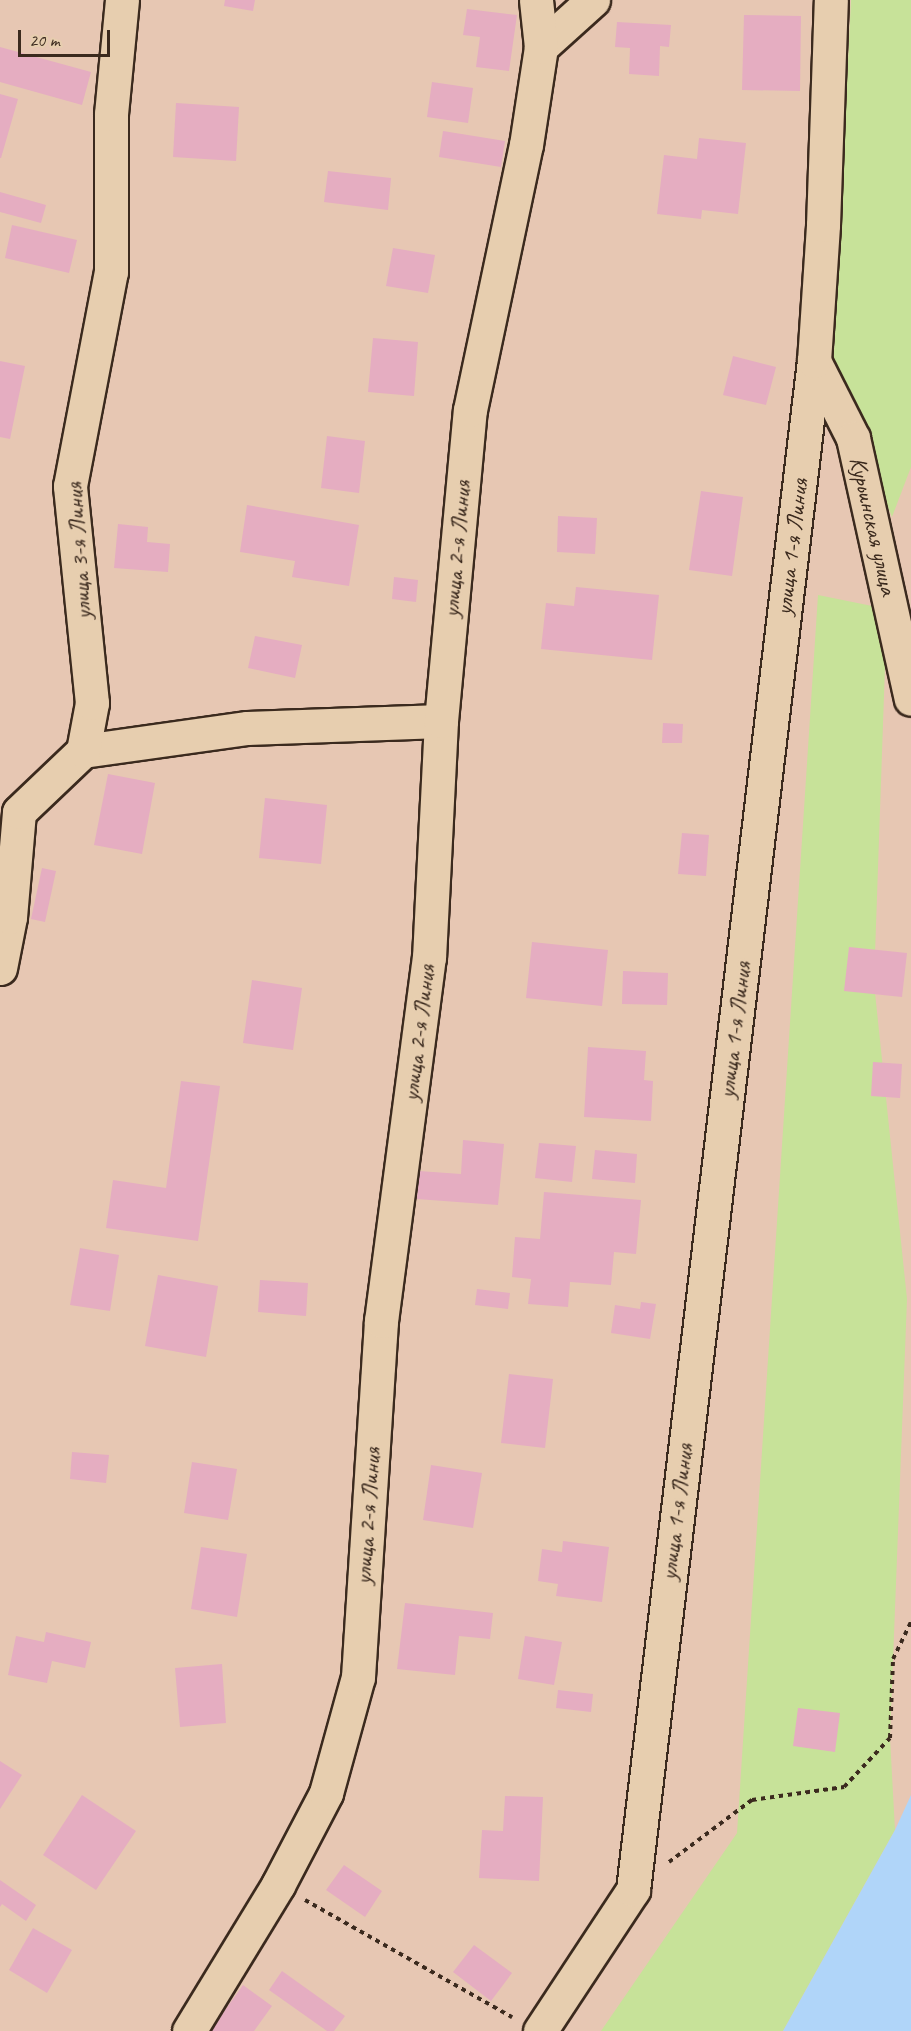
<!DOCTYPE html>
<meta charset="utf-8">
<style>
body{margin:0}
#map{position:relative;width:911px;height:2031px;overflow:hidden;background:#e7c7b3;font-family:Caveat,sans-serif}
div>[style]{position:absolute}
[style*='--x']{left:calc(var(--x)*1px);top:calc(var(--y)*1px);width:calc(var(--w)*1px);rotate:calc(var(--a)*1deg)}
.green>*{inset:0;background:#c7e299}
.water>*{inset:0;background:#b0d5f9}
.building>*{inset:0;background:#e5adc1}
.path>*{height:4px;margin-top:-2px;transform-origin:0;background:repeating-linear-gradient(90deg,#3b2a1e 0 4.5px,transparent 0 9px)}
.roads{filter:drop-shadow(2px 0 #3b2a1e) drop-shadow(-2px 0 #3b2a1e) drop-shadow(0 2px #3b2a1e) drop-shadow(0 -2px #3b2a1e)}
.minor>*{height:33px;margin:-16.5px;padding:0 16.5px;transform-origin:16.5px;border-radius:16.5px;background:#e7ceaf}
span{translate:-50% -50%;white-space:nowrap;text-align:center;line-height:1.15;-webkit-text-stroke:4.5px #e7ceaf;paint-order:stroke}
.street-label{font-size:24px;color:#3b2a1e}
.scale{position:absolute;left:18px;top:30px;width:92px;height:27px;box-sizing:border-box;border:3px solid #3b2a1e;border-top:0;padding-left:8px;font-size:18px;line-height:21px;white-space:nowrap;color:#3b2a1e;-webkit-text-stroke:4px #e7ceaf;paint-order:stroke}
</style>
<div id="map">
<div class="green">
<div style="clip-path:polygon(851px 0,911px 0,911px 467px,892px 517px,833px 373px)"></div>
<div style="clip-path:polygon(818px 595px,887px 609px,874px 983px,907px 1299px,890px 1738px,895px 1830px,783px 2031px,601px 2031px,737px 1833px)"></div>
</div>
<div class="water">
<div style="clip-path:polygon(911px 1795px,911px 2031px,783px 2031px,895px 1830px)"></div>
</div>
<div class="building">
<div style="clip-path:polygon(225px 0,255px 0,253px 11px,224px 6px)"></div>
<div style="clip-path:polygon(467px 9px,517px 15px,509px 71px,476px 67px,480px 37px,463px 35px)"></div>
<div style="clip-path:polygon(744px 15px,801px 16px,800px 91px,742px 90px)"></div>
<div style="clip-path:polygon(617px 22px,671px 25px,669px 47px,660px 46px,659px 76px,629px 74px,630px 48px,615px 47px)"></div>
<div style="clip-path:polygon(0 47px,91px 72px,82px 105px,0 82px)"></div>
<div style="clip-path:polygon(432px 82px,473px 88px,468px 123px,427px 117px)"></div>
<div style="clip-path:polygon(0 94px,18px 99px,1px 158px,0 158px)"></div>
<div style="clip-path:polygon(176px 103px,239px 107px,236px 161px,173px 157px)"></div>
<div style="clip-path:polygon(443px 131px,505px 141px,501px 167px,439px 157px)"></div>
<div style="clip-path:polygon(699px 138px,746px 143px,738px 214px,702px 210px,701px 219px,657px 214px,664px 155px,697px 159px)"></div>
<div style="clip-path:polygon(328px 171px,391px 178px,388px 210px,324px 202px)"></div>
<div style="clip-path:polygon(0 192px,46px 205px,41px 223px,0 212px)"></div>
<div style="clip-path:polygon(12px 225px,77px 240px,69px 273px,5px 258px)"></div>
<div style="clip-path:polygon(393px 248px,435px 255px,428px 293px,386px 286px)"></div>
<div style="clip-path:polygon(373px 338px,418px 342px,414px 396px,368px 392px)"></div>
<div style="clip-path:polygon(733px 356px,776px 367px,766px 405px,723px 395px)"></div>
<div style="clip-path:polygon(0 361px,25px 366px,10px 439px,0 437px)"></div>
<div style="clip-path:polygon(327px 436px,365px 441px,359px 493px,321px 488px)"></div>
<div style="clip-path:polygon(701px 491px,743px 497px,732px 576px,689px 570px)"></div>
<div style="clip-path:polygon(247px 505px,359px 525px,349px 586px,292px 577px,295px 561px,240px 552px)"></div>
<div style="clip-path:polygon(558px 516px,597px 518px,595px 554px,557px 552px)"></div>
<div style="clip-path:polygon(118px 524px,148px 527px,147px 542px,170px 544px,168px 572px,114px 568px)"></div>
<div style="clip-path:polygon(394px 577px,418px 580px,416px 602px,392px 599px)"></div>
<div style="clip-path:polygon(576px 587px,659px 595px,652px 660px,541px 649px,546px 603px,574px 606px)"></div>
<div style="clip-path:polygon(255px 636px,302px 645px,295px 678px,248px 668px)"></div>
<div style="clip-path:polygon(663px 723px,683px 724px,682px 743px,662px 743px)"></div>
<div style="clip-path:polygon(108px 774px,155px 783px,142px 854px,94px 845px)"></div>
<div style="clip-path:polygon(265px 798px,327px 805px,321px 864px,259px 858px)"></div>
<div style="clip-path:polygon(682px 833px,709px 835px,706px 876px,678px 874px)"></div>
<div style="clip-path:polygon(42px 868px,56px 871px,45px 922px,31px 919px)"></div>
<div style="clip-path:polygon(532px 942px,608px 950px,602px 1006px,526px 998px)"></div>
<div style="clip-path:polygon(849px 947px,907px 953px,902px 997px,844px 991px)"></div>
<div style="clip-path:polygon(623px 971px,668px 973px,667px 1005px,622px 1004px)"></div>
<div style="clip-path:polygon(252px 980px,302px 988px,293px 1050px,243px 1043px)"></div>
<div style="clip-path:polygon(588px 1047px,646px 1051px,644px 1080px,653px 1081px,651px 1121px,584px 1117px)"></div>
<div style="clip-path:polygon(873px 1062px,902px 1064px,900px 1098px,871px 1096px)"></div>
<div style="clip-path:polygon(181px 1081px,220px 1086px,198px 1241px,106px 1228px,113px 1180px,166px 1188px)"></div>
<div style="clip-path:polygon(463px 1140px,504px 1144px,498px 1205px,417px 1199px,419px 1171px,461px 1174px)"></div>
<div style="clip-path:polygon(539px 1143px,576px 1146px,572px 1182px,535px 1178px)"></div>
<div style="clip-path:polygon(595px 1150px,637px 1154px,635px 1183px,592px 1179px)"></div>
<div style="clip-path:polygon(544px 1192px,641px 1200px,636px 1254px,614px 1252px,611px 1285px,570px 1282px,568px 1307px,528px 1304px,531px 1279px,512px 1277px,515px 1237px,540px 1239px)"></div>
<div style="clip-path:polygon(80px 1248px,119px 1255px,110px 1311px,70px 1305px)"></div>
<div style="clip-path:polygon(158px 1275px,218px 1286px,206px 1357px,145px 1346px)"></div>
<div style="clip-path:polygon(260px 1280px,308px 1283px,306px 1316px,258px 1312px)"></div>
<div style="clip-path:polygon(477px 1289px,510px 1293px,508px 1309px,475px 1305px)"></div>
<div style="clip-path:polygon(641px 1302px,656px 1304px,650px 1339px,611px 1333px,615px 1305px,640px 1309px)"></div>
<div style="clip-path:polygon(509px 1374px,553px 1379px,545px 1448px,501px 1443px)"></div>
<div style="clip-path:polygon(72px 1452px,109px 1455px,106px 1483px,70px 1479px)"></div>
<div style="clip-path:polygon(192px 1462px,237px 1469px,228px 1520px,184px 1513px)"></div>
<div style="clip-path:polygon(431px 1465px,482px 1473px,473px 1528px,423px 1520px)"></div>
<div style="clip-path:polygon(563px 1541px,609px 1547px,602px 1602px,556px 1596px,558px 1584px,538px 1581px,542px 1549px,562px 1552px)"></div>
<div style="clip-path:polygon(201px 1547px,247px 1554px,237px 1617px,191px 1609px)"></div>
<div style="clip-path:polygon(405px 1603px,493px 1613px,490px 1639px,459px 1636px,455px 1675px,397px 1669px)"></div>
<div style="clip-path:polygon(46px 1632px,91px 1642px,85px 1668px,52px 1661px,47px 1683px,8px 1675px,16px 1636px,44px 1642px)"></div>
<div style="clip-path:polygon(525px 1636px,562px 1642px,554px 1685px,518px 1679px)"></div>
<div style="clip-path:polygon(222px 1664px,226px 1723px,180px 1727px,175px 1668px)"></div>
<div style="clip-path:polygon(558px 1690px,593px 1694px,591px 1712px,556px 1708px)"></div>
<div style="clip-path:polygon(798px 1708px,840px 1713px,835px 1752px,793px 1746px)"></div>
<div style="clip-path:polygon(0 1761px,22px 1775px,0 1809px)"></div>
<div style="clip-path:polygon(82px 1795px,136px 1831px,96px 1890px,43px 1855px)"></div>
<div style="clip-path:polygon(505px 1796px,543px 1797px,539px 1881px,479px 1878px,482px 1830px,503px 1831px)"></div>
<div style="clip-path:polygon(344px 1865px,382px 1891px,365px 1917px,326px 1890px)"></div>
<div style="clip-path:polygon(0 1880px,36px 1905px,26px 1921px,2px 1904px,0 1907px)"></div>
<div style="clip-path:polygon(33px 1928px,72px 1950px,47px 1993px,9px 1970px)"></div>
<div style="clip-path:polygon(474px 1945px,512px 1973px,491px 2001px,453px 1972px)"></div>
<div style="clip-path:polygon(282px 1971px,345px 2016px,334px 2031px,327px 2031px,269px 1990px)"></div>
<div style="clip-path:polygon(243px 1985px,272px 2006px,254px 2031px,210px 2031px)"></div>
</div>
<div class="path">
<div style="--x:669;--y:1862;--w:104;--a:-36.8"></div>
<div style="--x:752;--y:1800;--w:93;--a:-8"></div>
<div style="--x:844;--y:1787;--w:67;--a:-46.8"></div>
<div style="--x:890;--y:1738;--w:79;--a:-87.8"></div>
<div style="--x:893;--y:1659;--w:41;--a:-64.1"></div>
<div style="--x:305;--y:1900;--w:238;--a:29.5"></div>
</div>
<div class="roads">
<div class="minor">
<div style="--x:541;--y:47;--w:70;--a:-42.1"></div>
<div style="--x:814;--y:361;--w:86;--a:63.1"></div>
<div style="--x:853;--y:438;--w:267;--a:77.5"></div>
<div style="--x:83;--y:751;--w:166;--a:-8"></div>
<div style="--x:247;--y:728;--w:194;--a:-2.1"></div>
<div style="--x:0;--y:968;--w:52;--a:-78.9"></div>
<div style="--x:10;--y:917;--w:105;--a:-85.1"></div>
<div style="--x:19;--y:812;--w:88;--a:-43.6"></div>
<div style="--x:83;--y:751;--w:49;--a:-79.4"></div>
<div style="--x:92;--y:703;--w:218;--a:-95.8"></div>
<div style="--x:70;--y:486;--w:218;--a:-79.2"></div>
<div style="--x:111;--y:272;--w:158;--a:-90"></div>
<div style="--x:111;--y:114;--w:115;--a:-84.5"></div>
<div style="--x:189;--y:2031;--w:171;--a:-58.6"></div>
<div style="--x:278;--y:1885;--w:104;--a:-62.4"></div>
<div style="--x:326;--y:1793;--w:120;--a:-74.6"></div>
<div style="--x:358;--y:1677;--w:357;--a:-86.3"></div>
<div style="--x:381;--y:1321;--w:366;--a:-82.5"></div>
<div style="--x:429;--y:958;--w:237;--a:-87.1"></div>
<div style="--x:441;--y:721;--w:312;--a:-84.7"></div>
<div style="--x:470;--y:410;--w:271;--a:-78.1"></div>
<div style="--x:526;--y:145;--w:99;--a:-81.3"></div>
<div style="--x:541;--y:47;--w:47;--a:-96.1"></div>
<div style="--x:540;--y:2031;--w:169;--a:-56.6"></div>
<div style="--x:633;--y:1890;--w:1540;--a:-83.25"></div>
<div style="--x:814;--y:361;--w:136;--a:-86.2"></div>
<div style="--x:823;--y:225;--w:225;--a:-88"></div>
</div>
</div>
<div class="street-label">
<span style="left:873px;top:526px;rotate:77deg">Курьинская улица</span>
<span style="left:792px;top:547px;rotate:-83deg">улица 1-я Линия</span>
<span style="left:457px;top:549px;rotate:-85deg">улица 2-я Линия</span>
<span style="left:79px;top:551px;rotate:-94deg">улица 3-я Линия</span>
<span style="left:735px;top:1030px;rotate:-83deg">улица 1-я Линия</span>
<span style="left:419px;top:1033px;rotate:-83deg">улица 2-я Линия</span>
<span style="left:677px;top:1512px;rotate:-83deg">улица 1-я Линия</span>
<span style="left:368px;top:1516px;rotate:-86deg">улица 2-я Линия</span>
</div>
<div class="scale">20 m</div>
</div>
